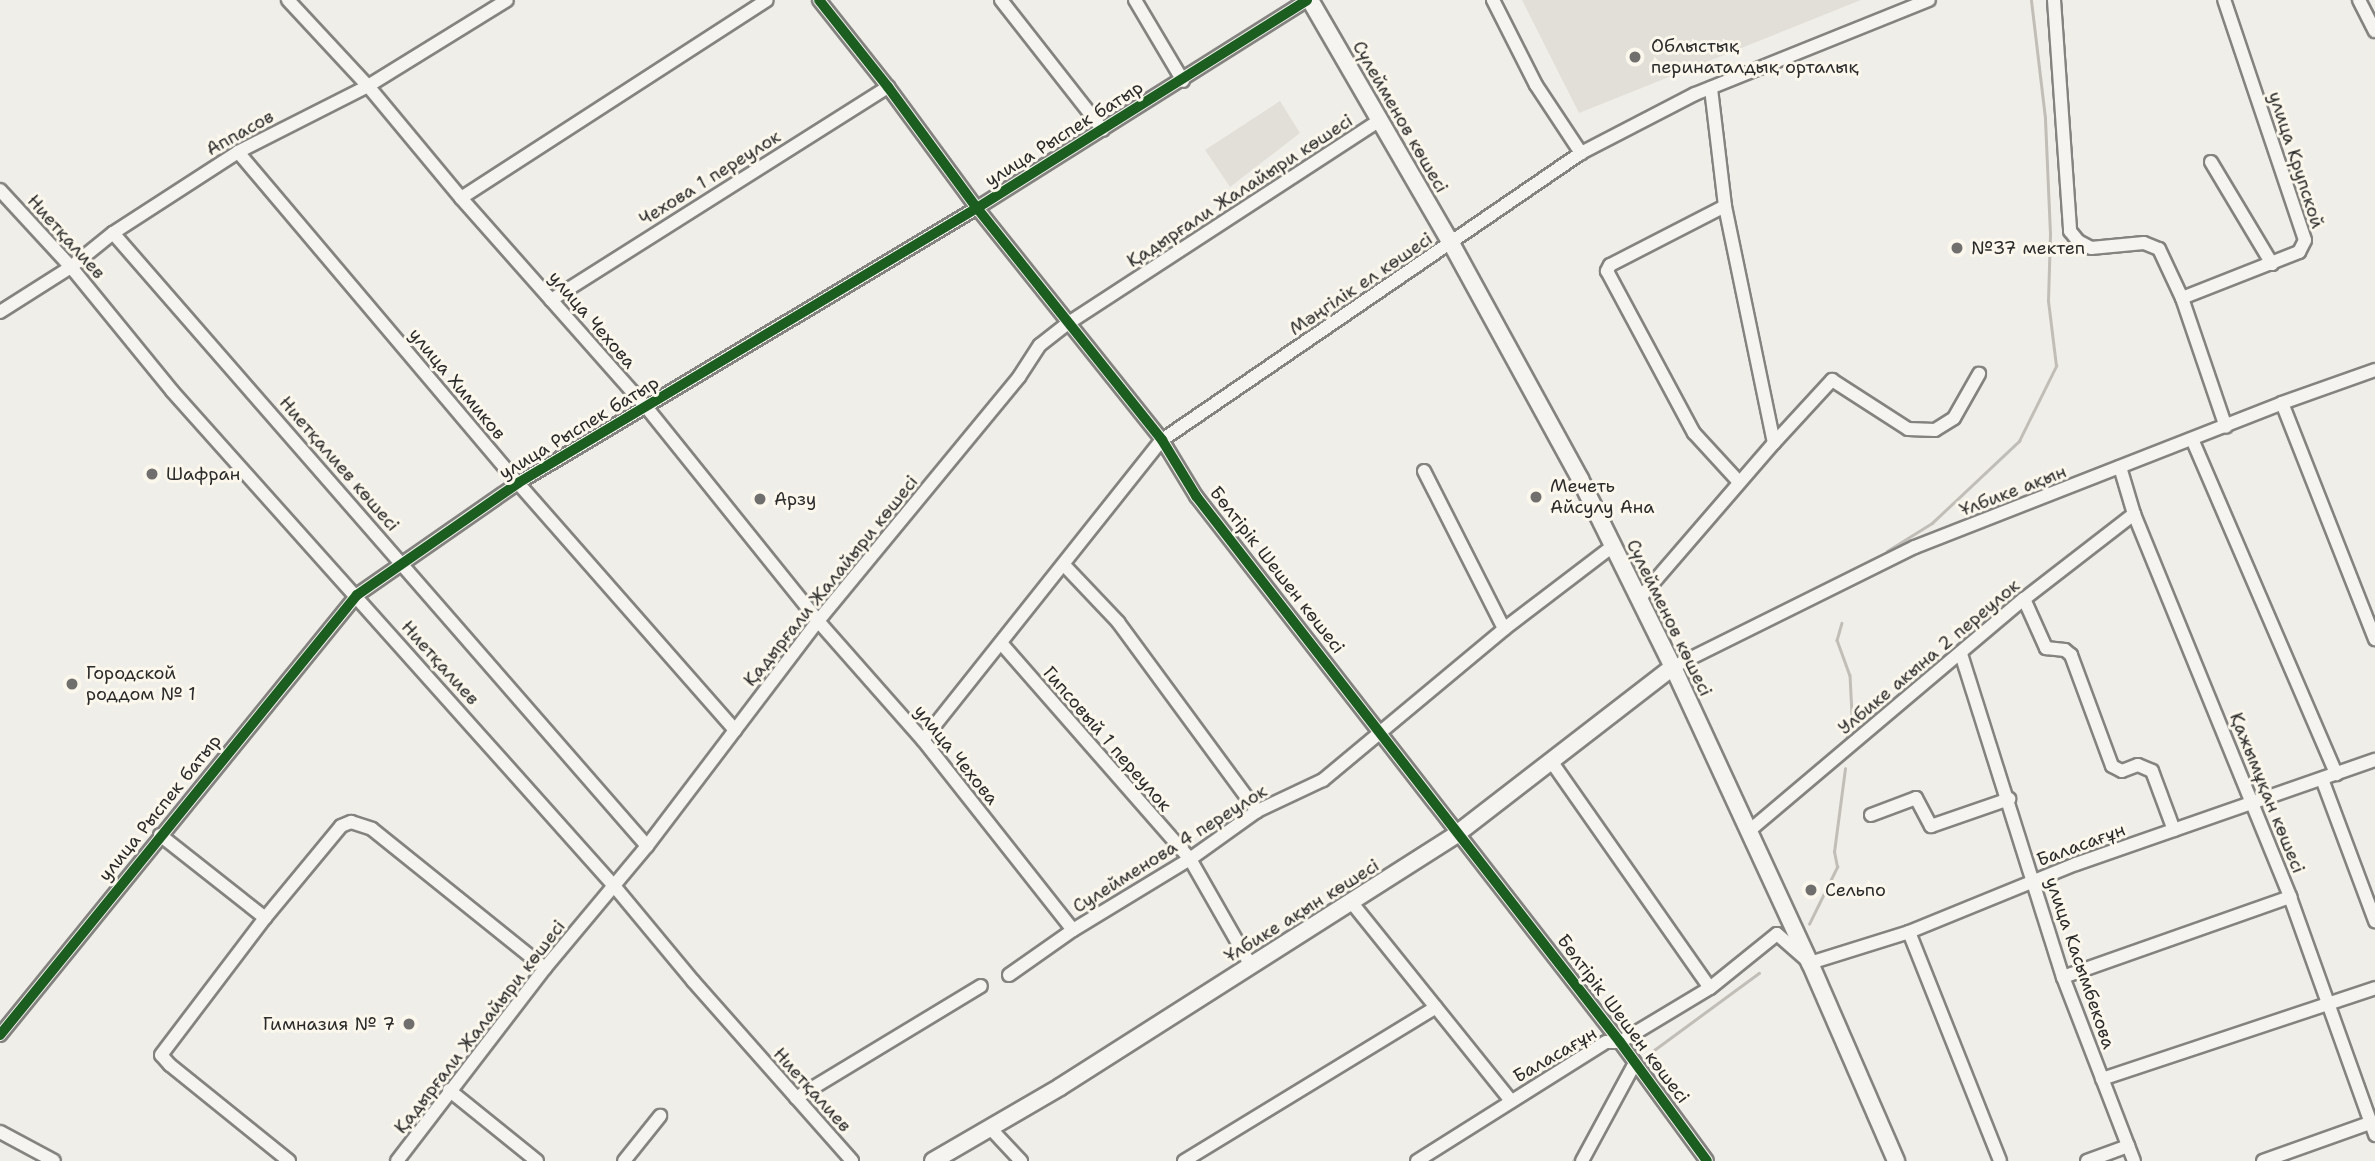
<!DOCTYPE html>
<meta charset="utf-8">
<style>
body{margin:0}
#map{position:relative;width:2375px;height:1161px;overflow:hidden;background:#f0eee8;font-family:"Shantell Sans",sans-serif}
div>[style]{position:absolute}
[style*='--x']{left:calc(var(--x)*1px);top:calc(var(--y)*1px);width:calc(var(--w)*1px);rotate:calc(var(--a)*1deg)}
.built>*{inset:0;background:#e1dfd7}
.stream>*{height:2.5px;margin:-1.25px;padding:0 1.25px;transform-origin:1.25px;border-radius:1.25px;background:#c0beb7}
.roads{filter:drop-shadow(2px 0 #848380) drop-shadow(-2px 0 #848380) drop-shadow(0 2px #848380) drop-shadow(0 -2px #848380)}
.minor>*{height:12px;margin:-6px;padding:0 6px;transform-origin:6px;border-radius:6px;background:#f5f4f0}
.major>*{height:16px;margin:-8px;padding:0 8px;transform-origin:8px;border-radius:8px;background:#f5f4f0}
.cycleway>*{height:10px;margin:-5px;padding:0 5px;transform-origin:5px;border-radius:5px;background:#1b5e20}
.dots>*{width:19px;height:19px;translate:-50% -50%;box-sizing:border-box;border:4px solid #fbf7ec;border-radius:50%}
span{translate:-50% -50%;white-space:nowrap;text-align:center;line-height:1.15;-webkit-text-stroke:6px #fbf7ec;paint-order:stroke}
.poi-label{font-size:18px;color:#2b2b2b}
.left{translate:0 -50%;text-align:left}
.right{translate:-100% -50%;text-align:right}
.street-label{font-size:18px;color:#2b2b2b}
</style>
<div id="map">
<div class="built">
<div style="clip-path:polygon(1522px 0,1861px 0,1579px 113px)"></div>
<div style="clip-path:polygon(1280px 101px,1300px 133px,1230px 187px,1205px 150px)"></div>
</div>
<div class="stream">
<div style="--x:1887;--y:551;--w:53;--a:-31.9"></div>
<div style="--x:1932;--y:523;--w:120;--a:-43.3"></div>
<div style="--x:2019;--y:441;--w:84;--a:-63.7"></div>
<div style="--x:2056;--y:366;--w:65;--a:-97"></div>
<div style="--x:2048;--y:301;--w:67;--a:-88.3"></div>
<div style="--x:2050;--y:234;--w:116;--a:-92.5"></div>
<div style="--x:2045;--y:118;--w:119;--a:-96.8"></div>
<div style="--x:1842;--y:623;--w:18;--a:106"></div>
<div style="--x:1837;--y:640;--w:37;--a:70"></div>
<div style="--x:1850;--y:675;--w:40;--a:87.1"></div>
<div style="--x:1852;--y:715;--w:24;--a:102"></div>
<div style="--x:1809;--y:924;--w:64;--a:-63.8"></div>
<div style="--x:1837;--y:867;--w:15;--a:-101"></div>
<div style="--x:1834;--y:852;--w:84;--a:-82.5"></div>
<div style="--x:1650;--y:1053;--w:135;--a:-36.3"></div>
<div style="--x:1573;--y:1161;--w:102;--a:-61.4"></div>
</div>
<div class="roads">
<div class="minor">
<div style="--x:288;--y:0;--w:117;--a:47.1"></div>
<div style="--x:368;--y:86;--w:146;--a:50.3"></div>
<div style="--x:461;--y:198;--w:281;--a:48.5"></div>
<div style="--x:647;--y:408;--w:273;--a:51.2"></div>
<div style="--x:818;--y:621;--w:159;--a:48.6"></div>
<div style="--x:923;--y:740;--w:242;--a:51.7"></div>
<div style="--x:819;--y:0;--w:111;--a:51.6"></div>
<div style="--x:888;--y:87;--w:150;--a:53.7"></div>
<div style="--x:977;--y:208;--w:297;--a:51.4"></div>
<div style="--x:1162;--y:440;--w:66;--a:58.7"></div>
<div style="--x:1196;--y:496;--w:691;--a:52.17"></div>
<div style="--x:1620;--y:1042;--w:147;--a:53.8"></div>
<div style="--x:1001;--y:0;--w:165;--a:51.9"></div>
<div style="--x:1135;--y:0;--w:94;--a:59.3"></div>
<div style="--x:1493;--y:0;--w:95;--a:63.2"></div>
<div style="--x:1536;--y:85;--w:82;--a:56.5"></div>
<div style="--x:2054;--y:0;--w:232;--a:86"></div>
<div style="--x:2070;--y:231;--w:13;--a:51"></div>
<div style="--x:2078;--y:241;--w:15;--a:28"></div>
<div style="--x:2091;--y:248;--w:53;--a:-5.4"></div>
<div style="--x:2144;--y:243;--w:16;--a:22"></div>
<div style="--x:2159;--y:249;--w:54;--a:64.9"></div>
<div style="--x:2182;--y:298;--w:136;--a:71.2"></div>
<div style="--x:2359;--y:0;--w:35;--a:63"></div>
<div style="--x:238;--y:152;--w:434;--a:49.8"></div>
<div style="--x:518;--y:483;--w:329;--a:48.7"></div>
<div style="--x:2211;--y:162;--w:119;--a:59.1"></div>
<div style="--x:0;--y:190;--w:105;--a:47.3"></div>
<div style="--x:71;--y:267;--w:160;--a:50.8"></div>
<div style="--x:172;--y:391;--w:665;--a:48.23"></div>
<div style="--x:615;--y:887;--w:122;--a:50.3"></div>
<div style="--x:693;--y:981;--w:240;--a:48.5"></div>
<div style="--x:461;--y:198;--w:364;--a:-32.9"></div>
<div style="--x:1725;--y:206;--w:129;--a:152.8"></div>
<div style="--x:1610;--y:265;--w:7;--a:117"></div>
<div style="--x:1607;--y:271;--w:184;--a:61.8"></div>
<div style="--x:1694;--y:433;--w:67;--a:47.4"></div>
<div style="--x:113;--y:233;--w:813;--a:48.94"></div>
<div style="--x:2182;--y:298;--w:126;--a:-21.5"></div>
<div style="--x:2299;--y:252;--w:13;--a:-63"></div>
<div style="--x:2305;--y:240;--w:253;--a:-108.6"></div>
<div style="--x:551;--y:300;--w:399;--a:-32.3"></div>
<div style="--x:0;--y:312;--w:84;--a:-32.4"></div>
<div style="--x:71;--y:267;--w:54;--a:-39"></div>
<div style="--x:113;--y:233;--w:149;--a:-32.9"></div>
<div style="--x:238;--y:152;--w:146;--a:-26.9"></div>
<div style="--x:368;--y:86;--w:163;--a:-31.7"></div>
<div style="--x:2282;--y:403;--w:254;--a:68.5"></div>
<div style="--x:2192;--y:439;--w:365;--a:66.7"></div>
<div style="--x:1774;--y:443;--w:86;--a:-47.4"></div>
<div style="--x:1832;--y:380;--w:90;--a:32.8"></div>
<div style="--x:1908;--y:429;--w:27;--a:2"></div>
<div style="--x:1935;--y:430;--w:22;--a:-32"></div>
<div style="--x:1954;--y:418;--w:51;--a:-60.4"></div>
<div style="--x:2120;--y:467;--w:49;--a:73.4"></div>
<div style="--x:2134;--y:514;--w:414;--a:67.8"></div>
<div style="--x:2290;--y:897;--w:253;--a:70.3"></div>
<div style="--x:1424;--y:471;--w:177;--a:63.1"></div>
<div style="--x:1064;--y:565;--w:79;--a:46.5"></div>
<div style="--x:1118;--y:622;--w:235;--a:53.7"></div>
<div style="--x:1640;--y:598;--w:205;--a:-49.2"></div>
<div style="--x:1774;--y:443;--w:242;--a:-101.7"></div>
<div style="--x:1725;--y:206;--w:119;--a:-96.8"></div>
<div style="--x:2024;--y:599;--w:54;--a:65.8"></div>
<div style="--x:2046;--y:648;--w:19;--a:6"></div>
<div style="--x:2065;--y:650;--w:8;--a:40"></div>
<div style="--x:2071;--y:655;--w:118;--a:69.7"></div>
<div style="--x:2112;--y:766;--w:11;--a:27"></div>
<div style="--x:2122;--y:771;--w:17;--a:-21"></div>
<div style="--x:2138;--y:765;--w:15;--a:23"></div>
<div style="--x:2152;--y:771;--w:63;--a:69.6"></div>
<div style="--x:1001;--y:643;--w:287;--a:48.8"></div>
<div style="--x:1190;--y:859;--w:123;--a:60.3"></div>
<div style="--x:1961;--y:654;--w:339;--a:72.5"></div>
<div style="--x:2063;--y:977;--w:197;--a:68.9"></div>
<div style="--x:1673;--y:667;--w:270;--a:-26.4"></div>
<div style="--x:1915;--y:547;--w:394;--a:-21.4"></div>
<div style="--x:2282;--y:403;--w:99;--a:-19.5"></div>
<div style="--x:923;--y:740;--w:384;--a:-51.5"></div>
<div style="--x:1162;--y:440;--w:508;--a:-34.41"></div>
<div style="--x:1581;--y:153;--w:128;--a:-27.4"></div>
<div style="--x:1695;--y:94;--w:252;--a:-21.9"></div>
<div style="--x:1551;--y:761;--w:277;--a:55"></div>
<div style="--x:2322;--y:779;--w:152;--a:69.5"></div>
<div style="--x:1871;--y:815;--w:48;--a:-20.7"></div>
<div style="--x:1916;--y:798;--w:32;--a:62"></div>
<div style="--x:1931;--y:826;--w:83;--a:-19.1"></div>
<div style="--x:1749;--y:831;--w:360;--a:-40.2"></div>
<div style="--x:2024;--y:599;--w:139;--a:-37.7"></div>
<div style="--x:160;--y:835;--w:134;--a:38.3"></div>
<div style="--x:1352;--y:903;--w:254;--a:51.2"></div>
<div style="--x:1909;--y:932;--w:246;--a:68.3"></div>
<div style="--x:1009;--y:975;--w:78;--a:-35.1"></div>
<div style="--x:1073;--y:930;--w:137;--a:-31.3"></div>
<div style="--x:1190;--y:859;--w:82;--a:-35.6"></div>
<div style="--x:1257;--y:811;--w:73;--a:-25.2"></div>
<div style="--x:1323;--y:780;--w:236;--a:-39.8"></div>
<div style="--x:1504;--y:629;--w:137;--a:-37.3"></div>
<div style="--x:2063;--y:977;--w:241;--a:-19.4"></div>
<div style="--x:0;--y:1035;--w:567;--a:-50.95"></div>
<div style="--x:357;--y:595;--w:196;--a:-34.8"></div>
<div style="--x:518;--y:483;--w:535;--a:-30.93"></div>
<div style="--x:977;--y:208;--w:390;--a:-32.2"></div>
<div style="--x:2102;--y:1079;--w:288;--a:-18.4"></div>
<div style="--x:449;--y:1090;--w:113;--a:38.9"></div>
<div style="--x:796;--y:1098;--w:216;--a:-31.2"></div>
<div style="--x:991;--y:1129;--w:44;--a:46.8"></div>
<div style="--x:0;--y:1132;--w:61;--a:28.2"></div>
<div style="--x:289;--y:1161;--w:153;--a:-141.1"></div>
<div style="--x:170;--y:1065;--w:13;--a:-132"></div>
<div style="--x:161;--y:1055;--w:172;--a:-52.8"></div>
<div style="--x:265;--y:918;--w:119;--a:-50.4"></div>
<div style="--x:341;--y:826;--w:11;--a:-22"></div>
<div style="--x:351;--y:822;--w:22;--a:18"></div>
<div style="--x:372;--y:829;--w:222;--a:38.8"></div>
<div style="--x:397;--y:1161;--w:243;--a:-52.5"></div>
<div style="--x:545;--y:968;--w:159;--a:-50.1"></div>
<div style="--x:647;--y:846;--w:283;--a:-52.8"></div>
<div style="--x:818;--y:621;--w:316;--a:-50.5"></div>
<div style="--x:1019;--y:377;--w:38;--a:-57"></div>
<div style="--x:1040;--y:345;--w:34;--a:-38"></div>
<div style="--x:1067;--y:324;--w:374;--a:-33.1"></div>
<div style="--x:624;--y:1161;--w:58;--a:-51.3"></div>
<div style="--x:1184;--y:1161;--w:295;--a:-31.4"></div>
<div style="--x:1417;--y:1161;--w:223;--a:-32.2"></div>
<div style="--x:1606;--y:1042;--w:14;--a:0"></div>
<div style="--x:1620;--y:1042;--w:105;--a:-31"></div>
<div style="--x:1710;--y:988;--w:86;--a:-38.9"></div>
<div style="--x:1777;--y:934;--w:44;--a:41.3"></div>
<div style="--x:1810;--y:963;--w:104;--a:-17.4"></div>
<div style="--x:1909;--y:932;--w:180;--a:-22.2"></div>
<div style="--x:2076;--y:864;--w:317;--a:-19.2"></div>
<div style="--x:1582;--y:1161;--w:111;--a:-61.6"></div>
<div style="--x:2087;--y:1161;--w:44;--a:-20.1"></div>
<div style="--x:2263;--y:1161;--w:114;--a:-19.6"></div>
</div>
<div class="major">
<div style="--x:1310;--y:0;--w:281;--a:59.9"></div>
<div style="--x:1451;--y:243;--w:269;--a:61.3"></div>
<div style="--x:1580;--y:479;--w:210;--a:63.7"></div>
<div style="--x:1673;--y:667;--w:326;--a:65.2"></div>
<div style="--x:1810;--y:963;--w:216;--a:66.5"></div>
<div style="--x:933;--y:1161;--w:147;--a:-30.2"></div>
<div style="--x:1060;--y:1087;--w:472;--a:-32.5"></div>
<div style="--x:1458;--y:833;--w:272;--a:-37.7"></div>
</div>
</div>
<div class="cycleway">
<div style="--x:819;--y:0;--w:111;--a:51.6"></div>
<div style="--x:888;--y:87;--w:150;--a:53.7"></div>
<div style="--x:977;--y:208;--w:297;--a:51.4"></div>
<div style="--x:1162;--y:440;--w:66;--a:58.7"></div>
<div style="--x:1196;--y:496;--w:691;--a:52.17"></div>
<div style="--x:1620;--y:1042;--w:147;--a:53.8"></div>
<div style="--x:0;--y:1035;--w:567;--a:-50.95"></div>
<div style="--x:357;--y:595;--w:196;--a:-34.8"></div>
<div style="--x:518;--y:483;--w:535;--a:-30.93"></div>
<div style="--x:977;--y:208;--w:390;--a:-32.2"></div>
</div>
<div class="dots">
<div style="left:1635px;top:57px;background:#706f6d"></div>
<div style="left:1957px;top:248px;background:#706f6d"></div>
<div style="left:152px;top:474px;background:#706f6d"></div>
<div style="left:1536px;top:497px;background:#706f6d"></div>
<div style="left:760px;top:499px;background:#706f6d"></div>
<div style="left:72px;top:684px;background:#706f6d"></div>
<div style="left:1811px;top:890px;background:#706f6d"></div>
<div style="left:409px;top:1024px;background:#706f6d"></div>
</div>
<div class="poi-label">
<span class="left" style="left:1651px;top:57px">Облыстық<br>перинаталдық орталық</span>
<span class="left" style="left:1971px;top:248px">№37 мектеп</span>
<span class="left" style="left:166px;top:474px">Шафран</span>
<span class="left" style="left:1550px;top:497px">Мечеть<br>Айсулу Ана</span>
<span class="left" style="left:774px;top:499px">Арзу</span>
<span class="left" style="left:86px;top:684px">Городской<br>роддом № 1</span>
<span class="left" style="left:1825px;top:890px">Сельпо</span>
<span class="right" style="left:395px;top:1024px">Гимназия № 7</span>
</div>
<div class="street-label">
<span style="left:1400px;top:117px;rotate:60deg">Сүлейменов көшесі</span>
<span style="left:240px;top:133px;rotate:-29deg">Аппасов</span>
<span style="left:1064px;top:134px;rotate:-32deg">улица Рыспек батыр</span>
<span style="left:2296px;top:160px;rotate:72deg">улица Крупской</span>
<span style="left:710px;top:178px;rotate:-32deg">Чехова 1 переулок</span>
<span style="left:1240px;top:191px;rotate:-33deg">Қадырғали Жалайыри көшесі</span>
<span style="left:66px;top:237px;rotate:48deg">Ниетқалиев</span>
<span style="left:1361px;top:284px;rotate:-34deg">Мәңгілік ел көшесі</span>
<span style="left:592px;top:320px;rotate:49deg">улица Чехова</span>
<span style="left:457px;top:384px;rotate:50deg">улица Химиков</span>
<span style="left:579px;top:428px;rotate:-31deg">улица Рыспек батыр</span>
<span style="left:339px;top:464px;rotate:49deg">Ниетқалиев көшесі</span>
<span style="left:2013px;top:491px;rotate:-21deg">Ұлбике ақын</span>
<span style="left:1277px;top:570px;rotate:52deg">Бөлтірік Шешен көшесі</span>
<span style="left:831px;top:581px;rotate:-51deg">Қадырғали Жалайыри көшесі</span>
<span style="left:1669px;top:618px;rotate:64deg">Сүлейменов көшесі</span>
<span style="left:1929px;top:657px;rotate:-40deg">Улбике акына 2 переулок</span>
<span style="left:440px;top:663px;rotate:48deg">Ниетқалиев</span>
<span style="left:1107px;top:739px;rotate:49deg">Гипсовый 1 переулок</span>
<span style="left:956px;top:755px;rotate:51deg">улица Чехова</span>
<span style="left:2267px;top:793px;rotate:68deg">Қажымұқан көшесі</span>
<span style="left:160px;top:808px;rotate:-51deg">улица Рыспек батыр</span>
<span style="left:2081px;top:845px;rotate:-20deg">Баласағұн</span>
<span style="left:1170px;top:849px;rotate:-32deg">Сулейменова 4 переулок</span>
<span style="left:1302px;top:911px;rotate:-32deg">Ұлбике ақын көшесі</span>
<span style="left:2080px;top:963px;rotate:71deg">улица Касымбекова</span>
<span style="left:1623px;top:1019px;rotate:53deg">Бөлтірік Шешен көшесі</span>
<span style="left:480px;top:1027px;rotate:-52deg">Қадырғали Жалайыри көшесі</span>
<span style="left:1555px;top:1055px;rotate:-30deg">Баласағұн</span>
<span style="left:812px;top:1090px;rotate:48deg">Ниетқалиев</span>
</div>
</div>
